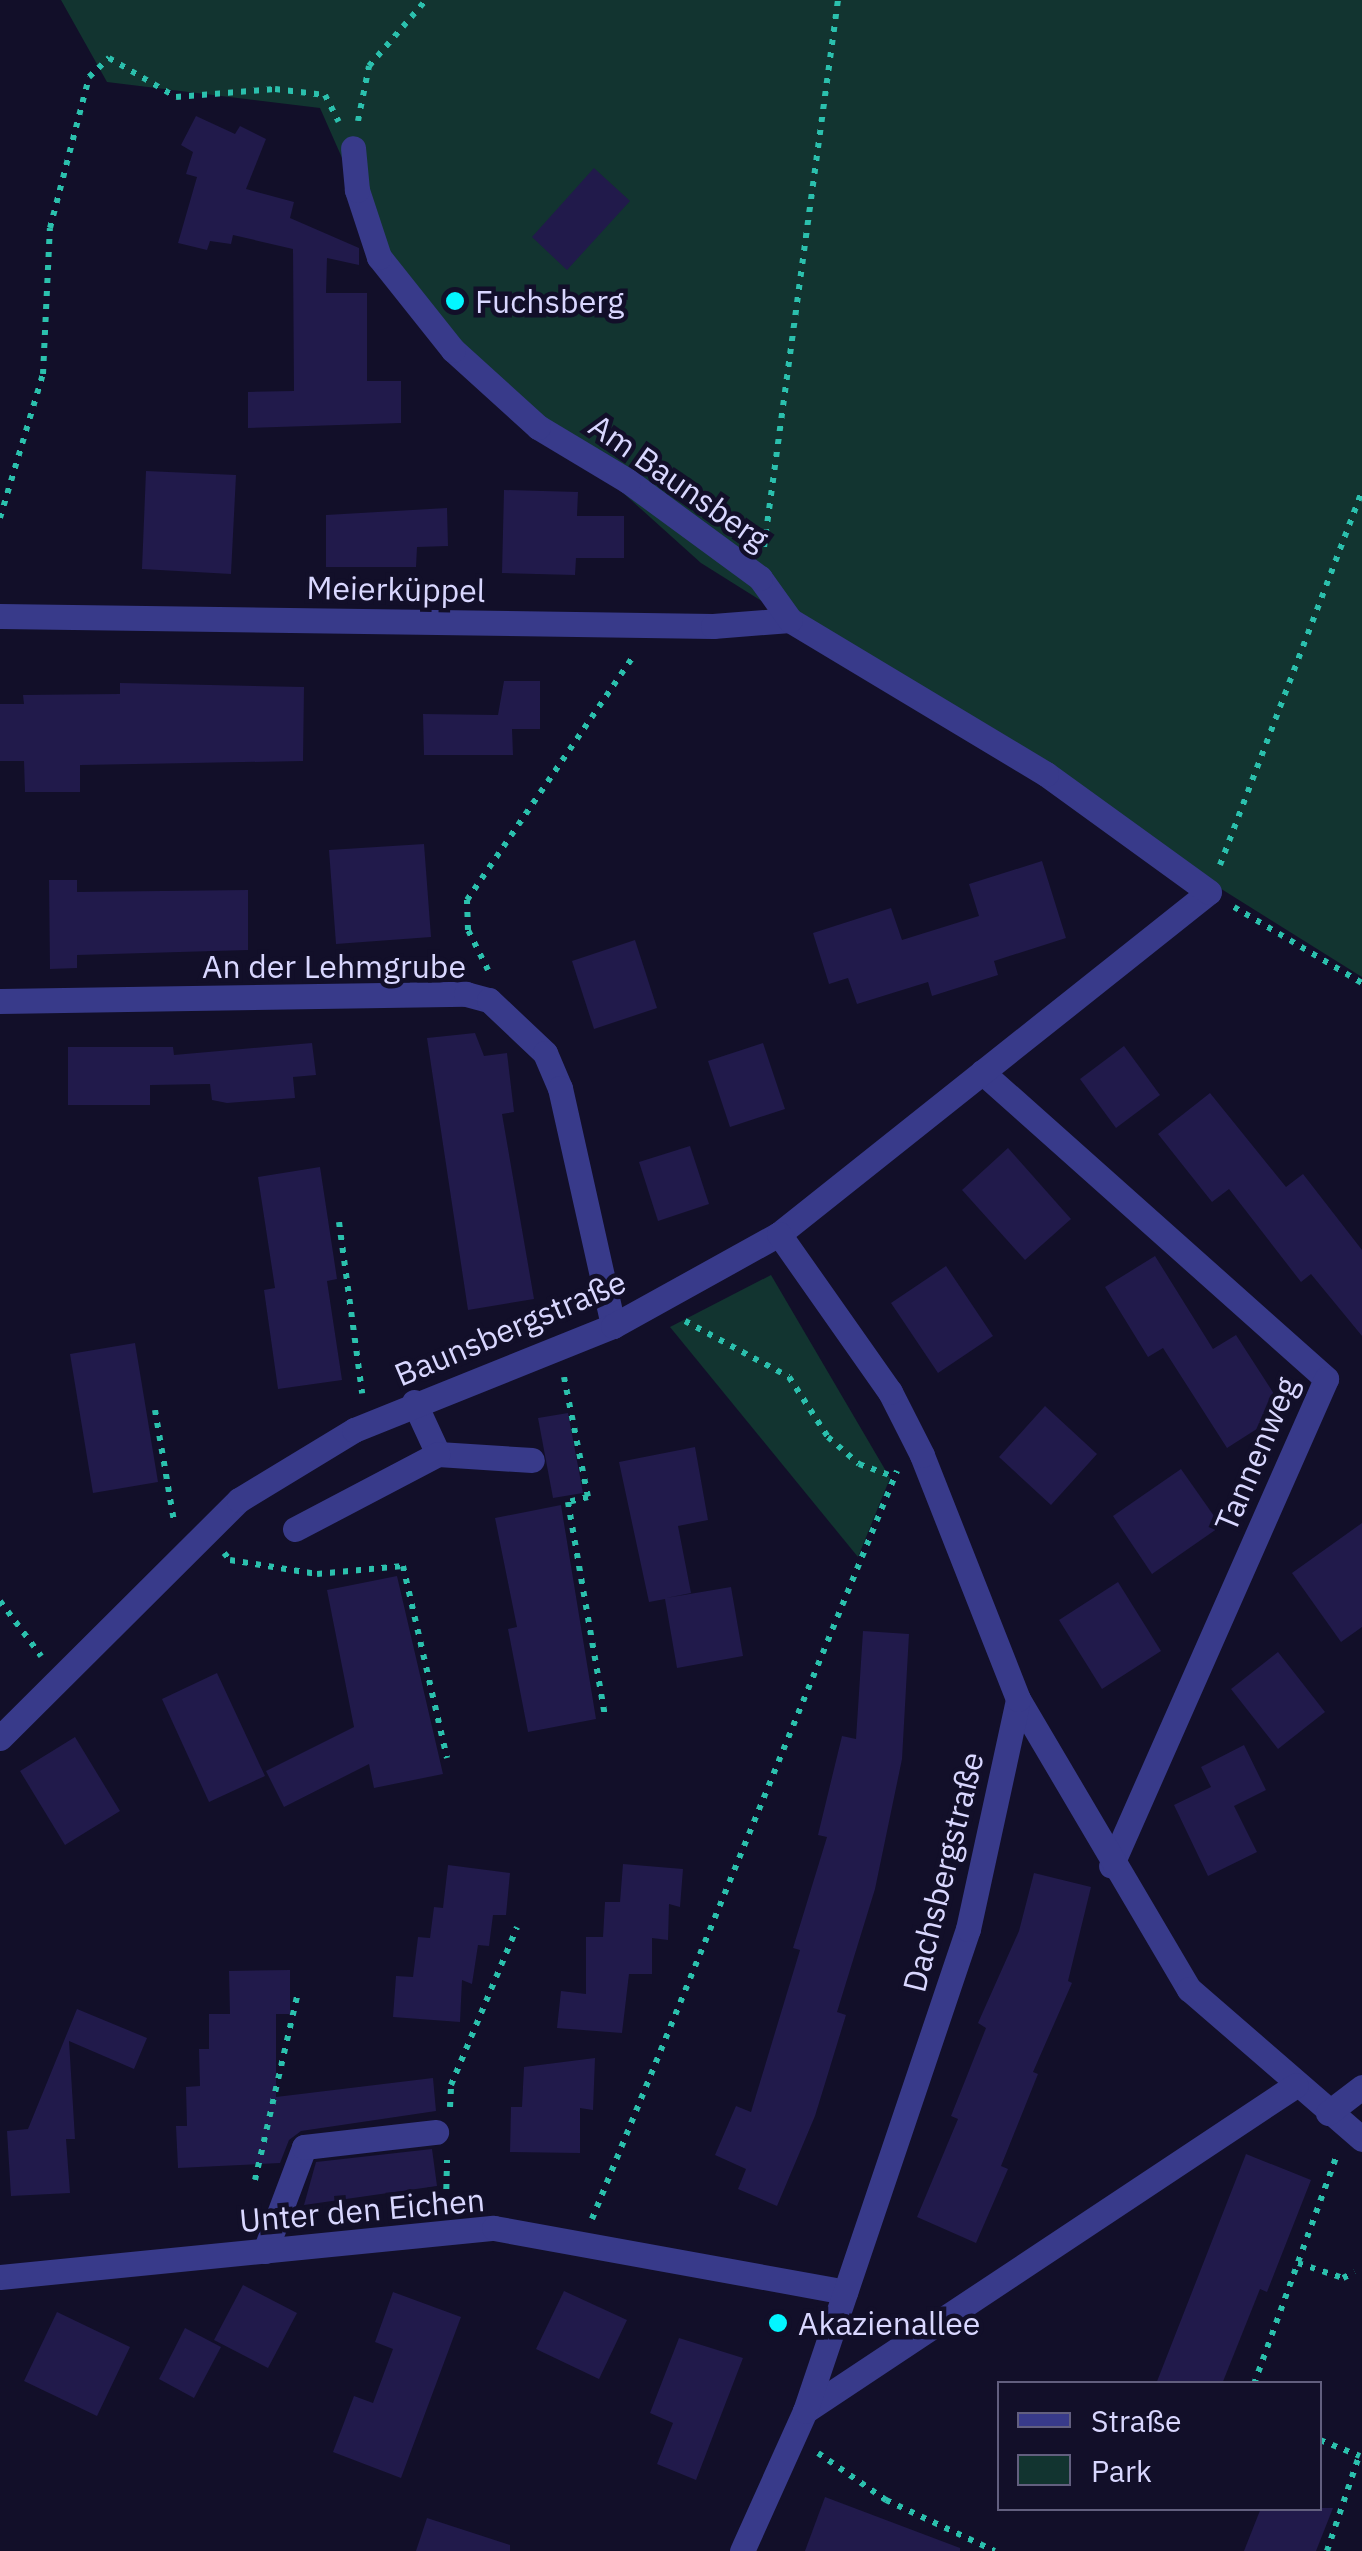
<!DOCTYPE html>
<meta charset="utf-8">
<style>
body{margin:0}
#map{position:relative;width:1362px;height:2551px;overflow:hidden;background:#120f29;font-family:"IBM Plex Sans",sans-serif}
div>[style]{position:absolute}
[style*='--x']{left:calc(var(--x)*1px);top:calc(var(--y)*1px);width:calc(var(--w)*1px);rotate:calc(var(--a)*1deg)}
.green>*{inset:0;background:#123430}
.building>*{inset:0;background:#211a4b}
.path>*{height:6px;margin-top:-3px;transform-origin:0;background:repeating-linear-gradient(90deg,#2bc0ad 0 5px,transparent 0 13px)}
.minor>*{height:25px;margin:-12.5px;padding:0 12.5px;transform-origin:12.5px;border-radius:12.5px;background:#383a8a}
.dots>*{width:28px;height:28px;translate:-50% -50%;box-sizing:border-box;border:5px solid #120f29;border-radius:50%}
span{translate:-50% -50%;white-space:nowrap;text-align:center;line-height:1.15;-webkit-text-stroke:9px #120f29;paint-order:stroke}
.poi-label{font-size:32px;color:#d9d7ff}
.left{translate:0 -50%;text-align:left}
.street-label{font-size:32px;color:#d9d7ff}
.legend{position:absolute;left:997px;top:2381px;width:325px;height:130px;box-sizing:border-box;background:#120f29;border:2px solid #625f7f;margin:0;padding:12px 18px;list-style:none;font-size:30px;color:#d9d7ff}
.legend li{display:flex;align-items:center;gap:20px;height:50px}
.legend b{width:50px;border:2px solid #625f7f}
</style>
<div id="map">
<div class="green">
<div style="clip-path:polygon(61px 0,1362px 0,1362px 977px,701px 563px,462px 348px,384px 253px,320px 108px,107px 82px)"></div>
<div style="clip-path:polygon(771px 1275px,890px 1478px,858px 1557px,670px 1327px)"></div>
</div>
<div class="building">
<div style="clip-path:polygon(196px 116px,235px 134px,240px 126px,266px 139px,246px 189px,294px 202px,290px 218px,359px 248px,359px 265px,327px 258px,326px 293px,367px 293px,367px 381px,401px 381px,401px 423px,248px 428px,248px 392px,294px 391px,293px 249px,233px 235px,231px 244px,210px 241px,207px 250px,178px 243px,197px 177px,186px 174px,193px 152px,181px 145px)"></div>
<div style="clip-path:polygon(594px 168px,630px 201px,567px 270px,532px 237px)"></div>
<div style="clip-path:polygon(146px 471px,236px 475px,231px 574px,142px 569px)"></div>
<div style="clip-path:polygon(504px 490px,578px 492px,577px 516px,624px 516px,624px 558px,576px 558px,575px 575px,502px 573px)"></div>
<div style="clip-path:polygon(447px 508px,448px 546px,417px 547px,416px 567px,326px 567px,326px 515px)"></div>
<div style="clip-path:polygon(504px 681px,540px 681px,540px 729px,512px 729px,513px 755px,424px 755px,423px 714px,498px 715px)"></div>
<div style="clip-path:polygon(120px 683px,304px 687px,303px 761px,80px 765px,80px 792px,25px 792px,24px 761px,0 761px,0 704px,24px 704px,23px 695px,120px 694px)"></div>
<div style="clip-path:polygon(424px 844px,431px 937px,336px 944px,329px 850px)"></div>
<div style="clip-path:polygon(1042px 861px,1066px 938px,994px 961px,998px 975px,932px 996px,928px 982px,857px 1004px,848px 978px,829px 984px,813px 933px,891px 908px,902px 940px,979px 916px,969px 884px)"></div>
<div style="clip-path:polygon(49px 880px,77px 880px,77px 892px,248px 890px,248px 950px,77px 955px,77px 968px,50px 969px)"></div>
<div style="clip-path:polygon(635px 940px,657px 1008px,594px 1029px,572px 961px)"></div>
<div style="clip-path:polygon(475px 1033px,484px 1056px,507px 1053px,514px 1112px,502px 1114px,534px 1299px,468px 1310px,427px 1038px)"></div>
<div style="clip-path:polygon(312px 1043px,316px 1075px,293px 1077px,295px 1098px,227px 1103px,212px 1100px,210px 1084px,150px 1085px,150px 1105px,68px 1105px,68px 1047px,173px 1047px,174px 1055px)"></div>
<div style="clip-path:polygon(763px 1043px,785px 1109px,730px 1127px,708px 1061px)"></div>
<div style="clip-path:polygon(1124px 1046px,1160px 1095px,1116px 1128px,1080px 1079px)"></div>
<div style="clip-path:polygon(1210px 1093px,1286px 1187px,1303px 1174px,1362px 1250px,1362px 1336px,1311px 1274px,1301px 1282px,1229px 1189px,1212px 1202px,1158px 1134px)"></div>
<div style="clip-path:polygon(690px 1146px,709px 1204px,658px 1221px,639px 1162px)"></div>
<div style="clip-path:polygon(1008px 1148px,1071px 1219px,1025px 1260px,962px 1190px)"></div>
<div style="clip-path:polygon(320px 1167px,337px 1279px,327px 1281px,342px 1380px,278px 1389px,264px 1290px,275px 1288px,258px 1177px)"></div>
<div style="clip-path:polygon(1155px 1256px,1213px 1349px,1236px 1335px,1285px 1411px,1227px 1448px,1163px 1348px,1148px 1357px,1105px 1287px)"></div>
<div style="clip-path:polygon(946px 1266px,993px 1336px,938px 1373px,891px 1303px)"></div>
<div style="clip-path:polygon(135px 1343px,158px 1482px,93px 1493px,70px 1354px)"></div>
<div style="clip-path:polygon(1045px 1406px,1097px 1454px,1051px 1505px,999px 1457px)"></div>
<div style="clip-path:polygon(568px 1413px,583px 1493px,553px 1498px,538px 1418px)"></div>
<div style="clip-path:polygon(695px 1447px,708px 1520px,678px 1526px,691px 1593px,666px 1598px,731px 1587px,743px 1656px,677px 1668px,665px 1599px,649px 1602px,619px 1462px)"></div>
<div style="clip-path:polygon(1181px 1469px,1221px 1526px,1152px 1574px,1113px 1516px)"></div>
<div style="clip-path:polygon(561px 1505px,596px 1719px,528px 1732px,508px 1629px,517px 1627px,495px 1518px)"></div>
<div style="clip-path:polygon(1362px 1523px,1362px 1627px,1341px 1642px,1292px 1573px)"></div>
<div style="clip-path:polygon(397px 1576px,443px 1774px,374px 1788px,369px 1764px,284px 1807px,266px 1771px,354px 1727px,327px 1590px)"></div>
<div style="clip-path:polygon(1118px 1582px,1161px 1651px,1102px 1689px,1059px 1620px)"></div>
<div style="clip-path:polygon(863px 1631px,909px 1634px,902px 1759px,875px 1889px,837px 2012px,846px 2015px,815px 2116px,777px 2206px,738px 2189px,746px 2169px,715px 2155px,736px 2106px,751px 2112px,800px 1950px,793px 1948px,827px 1837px,818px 1835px,842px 1736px,856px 1739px)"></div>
<div style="clip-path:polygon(1278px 1652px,1325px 1712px,1278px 1749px,1231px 1689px)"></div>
<div style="clip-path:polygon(217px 1673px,265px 1776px,209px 1802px,162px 1699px)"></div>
<div style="clip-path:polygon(75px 1737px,120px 1811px,65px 1845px,20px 1771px)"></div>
<div style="clip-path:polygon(1244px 1745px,1266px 1790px,1234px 1806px,1257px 1852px,1208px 1876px,1174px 1805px,1211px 1787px,1201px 1767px)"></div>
<div style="clip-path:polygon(623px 1864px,683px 1869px,680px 1907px,669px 1904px,668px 1940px,652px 1938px,652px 1974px,629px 1974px,622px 2033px,557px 2028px,561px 1991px,586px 1994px,586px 1937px,603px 1937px,605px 1902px,620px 1902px)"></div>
<div style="clip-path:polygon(448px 1865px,510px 1873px,506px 1915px,493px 1915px,489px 1946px,478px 1945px,472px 1984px,462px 1980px,460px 2022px,393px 2017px,396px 1976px,413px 1977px,418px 1937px,430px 1938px,434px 1907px,443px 1908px)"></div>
<div style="clip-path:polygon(1034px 1873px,1091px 1887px,1068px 1981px,1072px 1983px,1033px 2072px,1038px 2074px,1001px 2166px,1008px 2169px,976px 2243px,917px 2217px,958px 2119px,951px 2116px,986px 2028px,978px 2023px,1019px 1931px)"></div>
<div style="clip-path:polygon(290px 1970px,290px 2014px,276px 2014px,276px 2097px,433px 2078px,436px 2111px,301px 2131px,289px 2140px,280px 2163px,178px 2168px,176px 2126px,187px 2126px,186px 2087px,200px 2086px,199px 2049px,209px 2049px,209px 2014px,230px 2014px,229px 1971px)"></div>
<div style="clip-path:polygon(77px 2009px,147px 2038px,134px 2069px,69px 2041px,75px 2139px,66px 2139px,70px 2193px,11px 2196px,7px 2131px,28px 2129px)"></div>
<div style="clip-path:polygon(595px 2058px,593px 2110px,580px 2108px,580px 2153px,510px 2152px,511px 2107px,522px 2107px,524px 2067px)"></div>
<div style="clip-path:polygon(432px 2149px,437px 2186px,304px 2205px,316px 2162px)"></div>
<div style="clip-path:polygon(1246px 2154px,1311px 2180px,1267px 2292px,1260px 2289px,1222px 2384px,1156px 2384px)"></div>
<div style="clip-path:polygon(243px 2285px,297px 2313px,268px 2368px,214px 2340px)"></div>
<div style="clip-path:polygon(564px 2291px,627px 2320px,599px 2379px,536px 2349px)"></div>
<div style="clip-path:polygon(393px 2292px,461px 2317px,401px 2478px,333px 2452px,354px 2396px,373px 2403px,393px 2349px,375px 2342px)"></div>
<div style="clip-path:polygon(57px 2312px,130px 2347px,97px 2416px,24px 2381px)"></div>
<div style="clip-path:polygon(185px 2328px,221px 2347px,194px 2398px,159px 2379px)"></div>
<div style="clip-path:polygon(679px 2338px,743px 2358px,696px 2480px,657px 2464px,673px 2423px,650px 2413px)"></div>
<div style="clip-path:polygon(825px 2497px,960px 2548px,960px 2551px,805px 2551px)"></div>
<div style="clip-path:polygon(1261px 2508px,1333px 2508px,1316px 2551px,1244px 2551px)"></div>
<div style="clip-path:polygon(427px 2518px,510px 2545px,510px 2551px,416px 2551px)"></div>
</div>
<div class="path">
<div style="--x:358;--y:121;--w:56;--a:-78.7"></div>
<div style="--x:369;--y:66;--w:87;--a:-49.2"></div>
<div style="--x:0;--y:518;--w:150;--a:-73.4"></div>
<div style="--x:43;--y:374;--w:146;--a:-87.3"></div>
<div style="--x:50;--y:228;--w:156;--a:-75.5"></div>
<div style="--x:89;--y:77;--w:28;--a:-44"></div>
<div style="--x:109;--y:58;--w:78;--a:30.2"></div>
<div style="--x:176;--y:97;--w:99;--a:-4.6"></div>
<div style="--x:275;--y:89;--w:50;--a:6.8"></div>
<div style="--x:325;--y:95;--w:30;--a:63"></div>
<div style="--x:764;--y:547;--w:552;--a:-82.3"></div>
<div style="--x:1220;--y:865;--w:400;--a:-69.2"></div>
<div style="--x:1234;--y:907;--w:149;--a:30.7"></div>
<div style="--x:488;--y:970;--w:45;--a:-116.6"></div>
<div style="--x:468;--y:930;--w:30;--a:-92"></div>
<div style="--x:467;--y:900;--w:298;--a:-55.7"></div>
<div style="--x:339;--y:1222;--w:173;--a:82.3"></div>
<div style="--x:685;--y:1321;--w:118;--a:28.3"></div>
<div style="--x:789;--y:1377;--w:72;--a:57"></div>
<div style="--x:828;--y:1437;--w:41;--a:41.1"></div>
<div style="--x:859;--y:1464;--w:38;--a:20"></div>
<div style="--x:564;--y:1377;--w:122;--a:78.7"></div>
<div style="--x:588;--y:1497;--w:21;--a:166"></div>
<div style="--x:568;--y:1502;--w:217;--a:80.2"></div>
<div style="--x:155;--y:1410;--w:113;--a:80.3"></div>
<div style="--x:224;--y:1553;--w:9;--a:49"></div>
<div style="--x:230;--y:1560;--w:88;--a:9.1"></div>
<div style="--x:317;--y:1574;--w:86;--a:-5.3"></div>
<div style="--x:403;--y:1566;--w:197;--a:77.1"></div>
<div style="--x:0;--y:1601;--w:69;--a:53.3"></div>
<div style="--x:450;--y:2107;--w:22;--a:-87"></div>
<div style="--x:451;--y:2085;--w:171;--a:-67.3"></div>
<div style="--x:255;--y:2180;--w:189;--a:-77.1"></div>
<div style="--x:446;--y:2202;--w:42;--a:-88.6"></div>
<div style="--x:592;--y:2219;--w:808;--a:-67.82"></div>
<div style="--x:1298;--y:2263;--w:47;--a:18.4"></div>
<div style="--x:1343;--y:2278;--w:13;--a:-27"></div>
<div style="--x:1254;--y:2384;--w:241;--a:-70.1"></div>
<div style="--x:1320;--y:2440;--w:43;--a:21.8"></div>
<div style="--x:818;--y:2453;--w:83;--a:34.7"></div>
<div style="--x:886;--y:2500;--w:120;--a:25.1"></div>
<div style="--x:1327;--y:2551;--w:100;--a:-71.4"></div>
</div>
<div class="minor">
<div style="--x:0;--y:616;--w:713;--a:0.8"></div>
<div style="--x:713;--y:626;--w:77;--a:-4.5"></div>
<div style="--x:0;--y:1001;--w:466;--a:-0.9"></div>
<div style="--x:466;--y:994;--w:24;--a:15"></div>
<div style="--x:489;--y:1000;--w:77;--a:43.4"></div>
<div style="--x:545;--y:1053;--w:38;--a:67"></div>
<div style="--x:560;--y:1088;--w:244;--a:77.4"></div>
<div style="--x:982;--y:1072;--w:461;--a:41.7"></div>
<div style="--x:1326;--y:1379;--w:532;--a:113.82"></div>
<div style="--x:414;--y:1402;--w:57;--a:65.2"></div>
<div style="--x:438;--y:1454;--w:94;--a:3.7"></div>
<div style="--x:295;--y:1529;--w:161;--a:-27.7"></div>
<div style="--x:1018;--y:1699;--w:337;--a:59.5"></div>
<div style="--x:1189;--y:1989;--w:229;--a:40.9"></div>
<div style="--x:0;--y:1738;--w:337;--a:-44.9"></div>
<div style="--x:239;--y:1500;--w:135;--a:-31.3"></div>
<div style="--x:354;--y:1430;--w:279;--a:-21.9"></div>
<div style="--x:613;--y:1326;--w:190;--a:-29"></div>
<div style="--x:779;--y:1234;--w:549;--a:-38.5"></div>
<div style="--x:1209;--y:892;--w:201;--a:-144.1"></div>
<div style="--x:1046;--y:774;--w:299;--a:-149"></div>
<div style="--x:790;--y:620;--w:52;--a:-125.5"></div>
<div style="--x:760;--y:578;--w:164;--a:-143.7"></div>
<div style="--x:628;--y:481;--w:105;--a:-149"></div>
<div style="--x:538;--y:427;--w:115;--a:-137.8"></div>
<div style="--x:453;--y:350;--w:119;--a:-128.5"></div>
<div style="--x:379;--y:257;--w:71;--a:-108.2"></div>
<div style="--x:357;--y:190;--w:42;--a:-95.4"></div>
<div style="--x:1328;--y:2113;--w:43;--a:-37.4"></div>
<div style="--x:265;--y:2251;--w:111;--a:-69.4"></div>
<div style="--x:304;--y:2147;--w:133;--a:-6.5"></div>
<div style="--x:0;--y:2277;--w:496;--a:-5.7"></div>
<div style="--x:494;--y:2228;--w:357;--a:10.3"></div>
<div style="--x:805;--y:2411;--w:589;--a:-33.58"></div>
<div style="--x:742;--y:2551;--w:154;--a:-65.8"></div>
<div style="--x:805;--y:2411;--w:509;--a:-71.32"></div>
<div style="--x:968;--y:1929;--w:235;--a:-77.7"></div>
<div style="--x:1018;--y:1699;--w:262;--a:-111.5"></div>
<div style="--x:922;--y:1455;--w:71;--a:-116.9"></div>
<div style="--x:890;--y:1392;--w:193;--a:-125.1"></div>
</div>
<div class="dots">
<div style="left:455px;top:301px;background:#03f6ff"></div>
<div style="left:778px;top:2323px;background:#03f6ff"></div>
</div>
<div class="poi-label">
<span class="left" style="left:475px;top:301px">Fuchsberg</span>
<span class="left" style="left:798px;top:2323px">Akazienallee</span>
</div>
<div class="street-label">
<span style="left:679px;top:482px;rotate:35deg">Am Baunsberg</span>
<span style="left:396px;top:589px;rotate:1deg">Meierküppel</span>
<span style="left:334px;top:966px">An der Lehmgrube</span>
<span style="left:510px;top:1328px;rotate:-23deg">Baunsbergstraße</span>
<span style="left:1256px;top:1454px;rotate:-67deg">Tannenweg</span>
<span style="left:943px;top:1872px;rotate:-76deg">Dachsbergstraße</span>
<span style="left:362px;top:2210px;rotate:-5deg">Unter den Eichen</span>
</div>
<ul class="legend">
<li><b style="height:12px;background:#383a8a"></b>Straße</li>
<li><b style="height:28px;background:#123430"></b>Park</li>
</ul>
</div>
